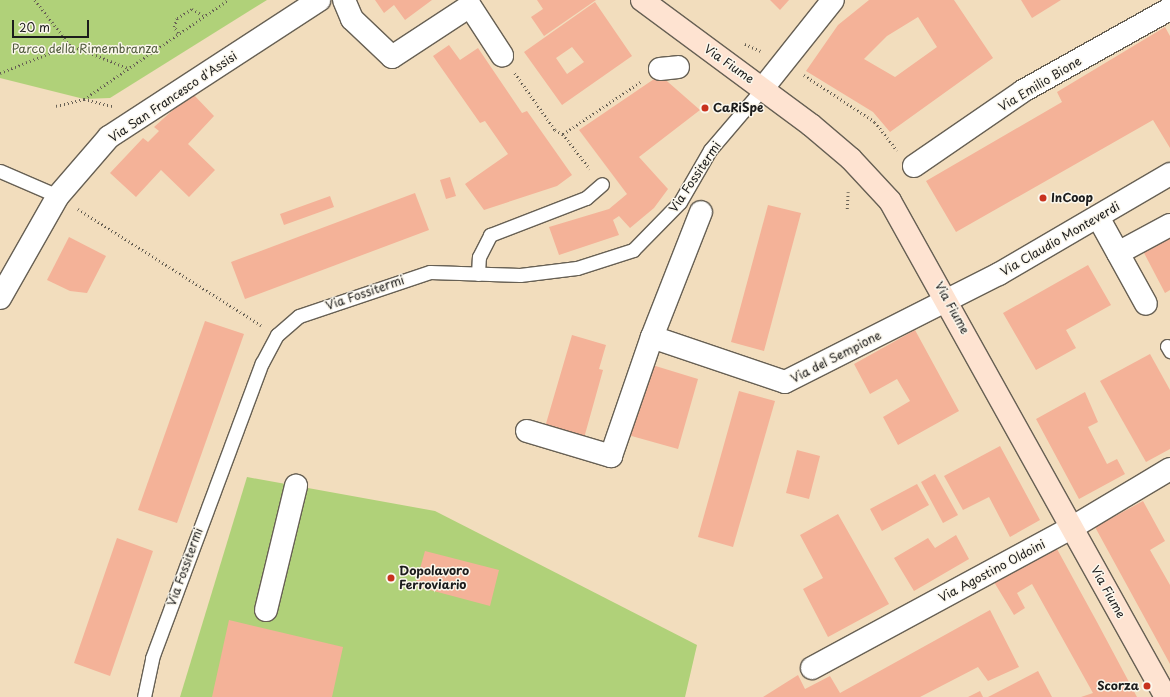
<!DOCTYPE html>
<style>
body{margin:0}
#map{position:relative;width:1170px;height:697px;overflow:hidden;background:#f2ddbd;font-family:"Playpen Sans",sans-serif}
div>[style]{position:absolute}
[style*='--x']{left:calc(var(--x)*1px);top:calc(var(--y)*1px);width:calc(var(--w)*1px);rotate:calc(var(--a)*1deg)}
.green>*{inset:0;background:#b0d179}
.building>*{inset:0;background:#f4b298}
.path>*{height:2.5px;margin-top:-1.25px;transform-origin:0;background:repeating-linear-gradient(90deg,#676054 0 1px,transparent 0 4px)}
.roads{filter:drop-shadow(1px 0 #676054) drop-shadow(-1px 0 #676054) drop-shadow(0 1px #676054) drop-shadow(0 -1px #676054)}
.lane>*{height:13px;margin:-6.5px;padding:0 6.5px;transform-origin:6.5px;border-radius:6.5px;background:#fff}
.street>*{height:22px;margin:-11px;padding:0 11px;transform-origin:11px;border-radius:11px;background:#fff}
.secondary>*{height:22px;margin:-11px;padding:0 11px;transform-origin:11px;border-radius:11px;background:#fee3d1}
.dots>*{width:11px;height:11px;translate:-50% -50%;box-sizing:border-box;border:2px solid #fbf7ec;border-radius:50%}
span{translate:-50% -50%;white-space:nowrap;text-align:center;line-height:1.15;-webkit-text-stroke:3px #fbf7ec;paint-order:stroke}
.park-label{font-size:12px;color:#505b3d}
.street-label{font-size:12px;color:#1c1c1c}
.poi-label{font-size:12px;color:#1c1c1c;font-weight:700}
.left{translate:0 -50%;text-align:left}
.right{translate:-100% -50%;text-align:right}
.scale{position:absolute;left:12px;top:20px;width:77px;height:18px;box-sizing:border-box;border:2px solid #1c1c1c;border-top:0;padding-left:5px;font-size:12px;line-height:14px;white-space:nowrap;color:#1c1c1c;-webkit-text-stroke:3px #fbf7ec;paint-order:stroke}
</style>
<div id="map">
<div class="green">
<div style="clip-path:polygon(0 0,267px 0,110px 98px,84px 99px,0 78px)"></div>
<div style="clip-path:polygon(247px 477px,435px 511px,697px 645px,685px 697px,180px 697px)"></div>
</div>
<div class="building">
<div style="clip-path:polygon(375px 0,432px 0,405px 20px,394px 5px,384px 13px)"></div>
<div style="clip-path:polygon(537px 0,596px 0,544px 36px,531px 17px,543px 9px)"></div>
<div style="clip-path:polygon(770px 0,789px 0,780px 10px)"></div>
<div style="clip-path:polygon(evenodd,869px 0,954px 0,993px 58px,890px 132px,873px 112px,806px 71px,838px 25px,869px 0,918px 17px,937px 47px,895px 77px,864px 59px,887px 36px,918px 17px)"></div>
<div style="clip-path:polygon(1021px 0,1061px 0,1032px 18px)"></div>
<div style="clip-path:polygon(evenodd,595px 2px,632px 56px,562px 105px,524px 52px,595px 2px,572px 47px,584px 62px,567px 74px,556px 58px,572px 47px)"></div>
<div style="clip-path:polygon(1165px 27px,1170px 36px,1170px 148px,1153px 120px,956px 232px,926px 181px,1062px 102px,1057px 92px)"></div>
<div style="clip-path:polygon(449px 45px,460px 60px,478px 48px,522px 113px,527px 111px,572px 175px,557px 186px,484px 210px,465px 184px,508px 154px,485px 121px,480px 123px,433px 56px)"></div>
<div style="clip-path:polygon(660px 75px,700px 110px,639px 157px,668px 189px,654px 208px,630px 228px,619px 216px,613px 220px,619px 235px,559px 255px,549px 227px,609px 209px,627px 194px,579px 130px)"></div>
<div style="clip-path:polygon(192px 93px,214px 116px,188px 144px,215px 170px,189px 197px,161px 170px,136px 197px,110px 173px,143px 138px,148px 142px,159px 131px,154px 127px)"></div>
<div style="clip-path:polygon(450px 177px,456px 196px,446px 199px,440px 180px)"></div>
<div style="clip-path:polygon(415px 193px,429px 230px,245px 299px,231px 262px)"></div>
<div style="clip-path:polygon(330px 196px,334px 207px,284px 225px,280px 214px)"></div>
<div style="clip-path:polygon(768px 205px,801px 213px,764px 351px,731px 342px)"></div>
<div style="clip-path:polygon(1170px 236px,1170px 290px,1165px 293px,1143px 251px)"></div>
<div style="clip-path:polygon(69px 237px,106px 256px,87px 293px,70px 291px,47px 280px)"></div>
<div style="clip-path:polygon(1088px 265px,1111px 305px,1066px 330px,1076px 348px,1036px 370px,1003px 313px)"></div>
<div style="clip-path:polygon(205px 321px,244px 334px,177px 523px,138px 510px)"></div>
<div style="clip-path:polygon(915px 330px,959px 411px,898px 445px,883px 417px,910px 401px,897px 379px,870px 394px,854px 364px)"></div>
<div style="clip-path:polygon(572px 335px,606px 345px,599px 369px,603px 370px,584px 438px,545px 427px)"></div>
<div style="clip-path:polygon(1150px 354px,1170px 390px,1170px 449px,1146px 462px,1100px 381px)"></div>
<div style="clip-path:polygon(649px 364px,698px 379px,678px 449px,628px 435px)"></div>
<div style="clip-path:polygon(739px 391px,775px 401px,733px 547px,698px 537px)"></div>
<div style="clip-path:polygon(1085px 392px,1098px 422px,1088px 427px,1107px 464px,1117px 459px,1125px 474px,1079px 499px,1036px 419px)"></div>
<div style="clip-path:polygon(1000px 446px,1040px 520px,1010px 537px,989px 497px,963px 510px,944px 476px)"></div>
<div style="clip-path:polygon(797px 450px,820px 456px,809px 499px,786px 493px)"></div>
<div style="clip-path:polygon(935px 474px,958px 515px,943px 523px,921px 482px)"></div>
<div style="clip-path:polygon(917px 484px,929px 505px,882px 531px,870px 509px)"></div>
<div style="clip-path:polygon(1143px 501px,1165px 541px,1150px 550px,1170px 585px,1170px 664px,1095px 527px)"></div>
<div style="clip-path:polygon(838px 514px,889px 604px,828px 637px,803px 589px,823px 578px,800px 535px)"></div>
<div style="clip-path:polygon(956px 535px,969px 559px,914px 591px,894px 558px,928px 538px,935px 548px)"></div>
<div style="clip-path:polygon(117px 538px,153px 551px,110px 676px,74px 663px)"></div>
<div style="clip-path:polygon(1057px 549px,1097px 622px,1137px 697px,1081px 697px,1093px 693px,1032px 584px,1017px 593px,1025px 608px,1014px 615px,994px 582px)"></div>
<div style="clip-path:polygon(425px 551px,499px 570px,490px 606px,415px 586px)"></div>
<div style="clip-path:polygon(990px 610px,1019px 667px,988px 681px,978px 667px,920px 697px,763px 697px,798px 675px,805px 689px,830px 676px,840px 693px)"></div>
<div style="clip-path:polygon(229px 620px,343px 647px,332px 697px,212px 697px)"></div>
<div style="clip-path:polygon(1038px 671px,1052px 697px,988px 697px)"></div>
<div style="clip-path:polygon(980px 691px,983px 697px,968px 697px)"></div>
</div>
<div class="path">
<div style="--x:35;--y:0;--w:57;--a:52.1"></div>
<div style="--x:70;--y:45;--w:62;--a:21.6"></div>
<div style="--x:178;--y:33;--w:7;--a:-124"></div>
<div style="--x:174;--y:27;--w:9;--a:-72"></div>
<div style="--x:177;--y:18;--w:17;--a:-31"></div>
<div style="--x:192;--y:9;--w:14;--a:30"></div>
<div style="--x:745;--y:44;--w:17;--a:24"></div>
<div style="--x:0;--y:73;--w:75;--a:-21.8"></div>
<div style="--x:515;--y:73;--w:70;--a:54.9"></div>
<div style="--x:555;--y:130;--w:9;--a:27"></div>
<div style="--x:563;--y:134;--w:93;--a:-34"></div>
<div style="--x:804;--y:75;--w:85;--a:33.5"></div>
<div style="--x:875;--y:122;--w:36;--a:52"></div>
<div style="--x:84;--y:99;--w:29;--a:14"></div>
<div style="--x:56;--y:106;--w:29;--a:-14"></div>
<div style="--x:84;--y:99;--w:175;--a:-34.5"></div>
<div style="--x:563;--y:134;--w:44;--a:52.4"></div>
<div style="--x:78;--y:209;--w:217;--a:32.4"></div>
<div style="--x:847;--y:209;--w:17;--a:-87"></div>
</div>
<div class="roads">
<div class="lane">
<div style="--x:0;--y:171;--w:63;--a:23.3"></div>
<div style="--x:478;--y:274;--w:17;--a:-87"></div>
<div style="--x:479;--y:257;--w:25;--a:-63"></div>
<div style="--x:490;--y:235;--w:103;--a:-21.1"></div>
<div style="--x:586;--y:198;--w:21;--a:-41"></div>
<div style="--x:1167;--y:346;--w:6;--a:59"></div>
<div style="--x:144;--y:697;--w:40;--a:-78"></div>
<div style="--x:152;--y:658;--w:315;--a:-69.6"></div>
<div style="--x:262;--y:363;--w:32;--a:-62"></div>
<div style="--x:277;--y:335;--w:29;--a:-41"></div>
<div style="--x:299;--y:316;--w:138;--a:-18.6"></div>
<div style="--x:430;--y:272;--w:90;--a:1.9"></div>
<div style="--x:520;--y:275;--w:57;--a:-7"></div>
<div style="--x:577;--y:268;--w:59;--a:-17.8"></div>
<div style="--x:633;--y:250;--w:67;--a:-45.6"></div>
<div style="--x:680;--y:202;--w:60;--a:-60"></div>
<div style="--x:710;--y:150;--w:82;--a:-49.5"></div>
</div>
<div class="street">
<div style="--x:344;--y:0;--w:21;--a:67"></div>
<div style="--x:352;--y:19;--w:55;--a:43.5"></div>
<div style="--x:392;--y:57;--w:93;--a:-33.2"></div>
<div style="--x:470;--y:6;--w:59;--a:56.9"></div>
<div style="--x:660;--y:69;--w:18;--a:-6"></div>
<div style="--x:763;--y:88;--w:112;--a:-51.5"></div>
<div style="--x:914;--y:166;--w:132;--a:-34.5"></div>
<div style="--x:1023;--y:91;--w:168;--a:-29.2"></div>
<div style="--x:1098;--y:217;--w:99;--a:61.1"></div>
<div style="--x:1118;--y:253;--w:59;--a:-28.3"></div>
<div style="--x:0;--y:298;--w:117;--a:-60.4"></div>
<div style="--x:58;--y:196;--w:78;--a:-49.2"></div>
<div style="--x:109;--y:137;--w:251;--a:-33.1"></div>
<div style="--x:652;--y:337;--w:140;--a:18.7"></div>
<div style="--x:785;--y:382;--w:240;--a:-26.8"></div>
<div style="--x:999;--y:274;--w:198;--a:-30.3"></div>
<div style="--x:527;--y:431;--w:88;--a:16.6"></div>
<div style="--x:611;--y:456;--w:126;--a:-71"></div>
<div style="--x:652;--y:337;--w:134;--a:-68.6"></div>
<div style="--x:266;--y:610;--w:128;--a:-76.4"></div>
<div style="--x:812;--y:668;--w:297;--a:-28.4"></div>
<div style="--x:1073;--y:527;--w:113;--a:-30.9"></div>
</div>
<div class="secondary">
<div style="--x:642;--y:0;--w:210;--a:36.5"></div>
<div style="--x:811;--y:125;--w:52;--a:40.4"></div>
<div style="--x:851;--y:159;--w:57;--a:47.1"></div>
<div style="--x:890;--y:201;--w:568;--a:60.91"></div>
</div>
</div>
<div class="dots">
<div style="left:705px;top:108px;background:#c8321e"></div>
<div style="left:1043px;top:198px;background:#c8321e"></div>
<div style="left:391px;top:578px;background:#c8321e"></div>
<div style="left:1147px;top:686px;background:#c8321e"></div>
</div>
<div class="park-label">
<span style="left:85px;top:49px">Parco della Rimembranza</span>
</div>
<div class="street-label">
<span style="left:729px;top:64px;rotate:35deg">Via Fiume</span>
<span style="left:1040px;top:84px;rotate:-31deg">Via Emilio Bione</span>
<span style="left:173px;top:97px;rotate:-34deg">Via San Francesco d'Assisi</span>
<span style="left:695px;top:177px;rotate:-56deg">Via Fossitermi</span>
<span style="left:1060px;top:239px;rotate:-30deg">Via Claudio Monteverdi</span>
<span style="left:365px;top:293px;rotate:-19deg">Via Fossitermi</span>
<span style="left:952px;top:308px;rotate:61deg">Via Fiume</span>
<span style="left:836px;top:357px;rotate:-27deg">Via del Sempione</span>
<span style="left:185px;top:567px;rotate:-70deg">Via Fossitermi</span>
<span style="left:992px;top:571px;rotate:-28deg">Via Agostino Oldoini</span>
<span style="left:1108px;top:592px;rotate:61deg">Via Fiume</span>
</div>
<div class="poi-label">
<span class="left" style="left:713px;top:108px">CaRiSpe</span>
<span class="left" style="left:1051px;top:198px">InCoop</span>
<span class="left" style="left:399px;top:578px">Dopolavoro<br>Ferroviario</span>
<span class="right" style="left:1139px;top:686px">Scorza</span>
</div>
<div class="scale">20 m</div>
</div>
